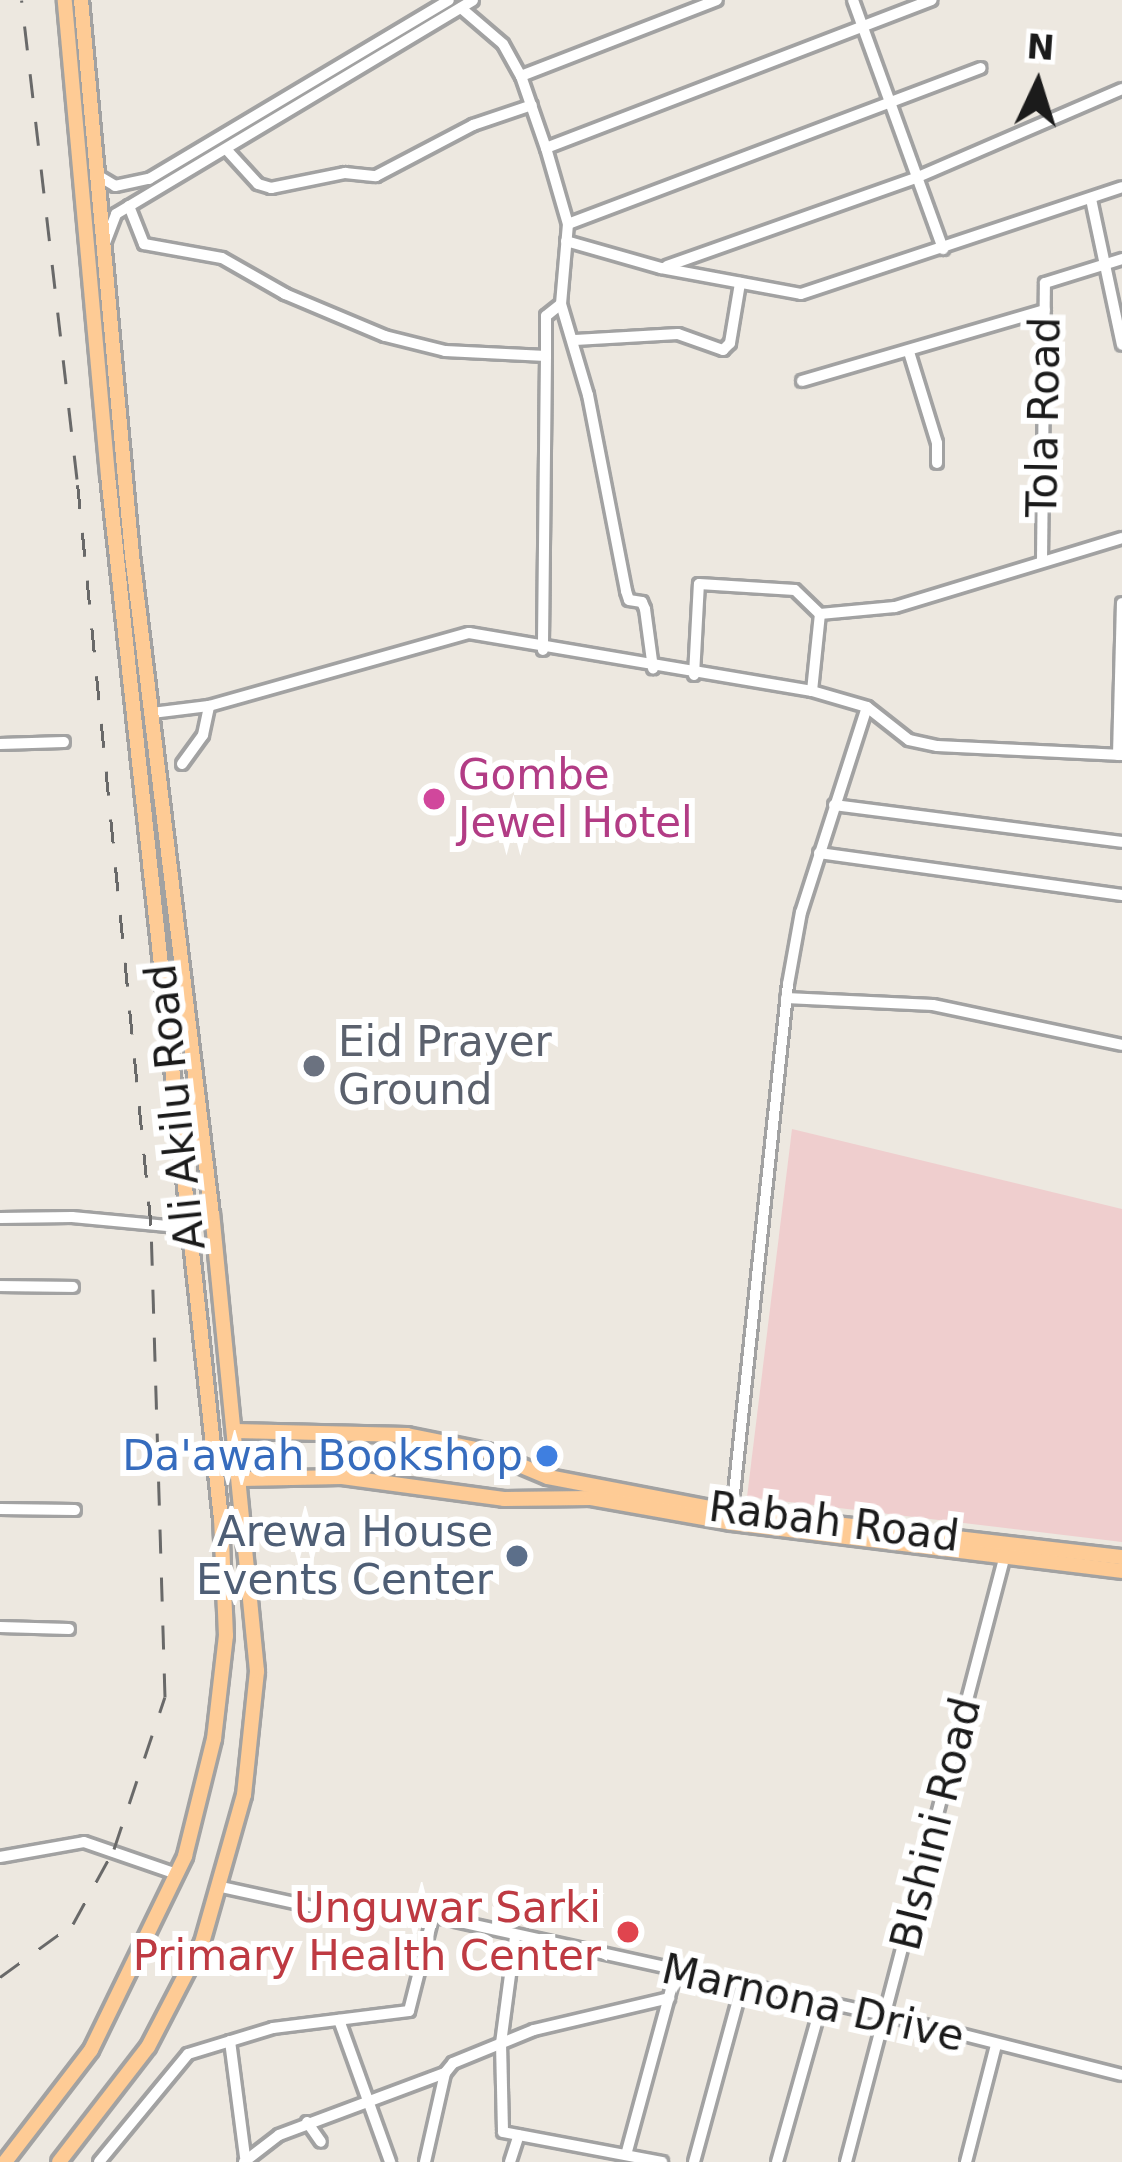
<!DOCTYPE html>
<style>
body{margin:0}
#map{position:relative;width:1122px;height:2162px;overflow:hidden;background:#ede8e0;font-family:"DejaVu Sans",sans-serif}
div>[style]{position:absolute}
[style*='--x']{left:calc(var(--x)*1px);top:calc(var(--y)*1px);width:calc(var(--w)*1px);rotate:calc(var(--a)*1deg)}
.commercial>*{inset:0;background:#efcece}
.roads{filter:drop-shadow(3px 0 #a2a2a2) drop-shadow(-3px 0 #a2a2a2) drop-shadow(0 3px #a2a2a2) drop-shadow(0 -3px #a2a2a2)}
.minor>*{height:10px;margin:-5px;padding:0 5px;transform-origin:5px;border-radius:5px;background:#fff}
.major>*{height:14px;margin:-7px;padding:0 7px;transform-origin:7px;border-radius:7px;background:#fecb95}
.rail>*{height:3px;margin-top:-1.5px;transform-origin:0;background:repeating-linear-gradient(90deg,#696969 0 24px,transparent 0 48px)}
.dots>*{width:33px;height:33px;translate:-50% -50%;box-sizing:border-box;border:6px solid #fff;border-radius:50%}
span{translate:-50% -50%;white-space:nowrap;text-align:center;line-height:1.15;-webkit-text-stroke:12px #fff;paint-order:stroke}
.street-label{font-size:42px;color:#1b1b1b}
.hotel-label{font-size:42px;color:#b23c85}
.left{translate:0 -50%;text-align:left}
.worship-label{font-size:42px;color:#5b616d}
.shop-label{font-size:42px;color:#366cbe}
.right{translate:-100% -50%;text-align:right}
.service-label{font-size:42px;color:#4e5e75}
.health-label{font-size:42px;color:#be3a42}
.north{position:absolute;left:978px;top:24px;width:120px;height:120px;-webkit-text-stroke:9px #fff;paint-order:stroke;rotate:4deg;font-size:33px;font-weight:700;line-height:48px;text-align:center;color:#1b1b1b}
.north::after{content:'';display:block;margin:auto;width:42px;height:54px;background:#1b1b1b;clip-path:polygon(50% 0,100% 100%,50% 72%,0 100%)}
</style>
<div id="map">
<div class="commercial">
<div style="clip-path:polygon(792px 1129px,1122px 1209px,1122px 1542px,747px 1497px)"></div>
</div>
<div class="roads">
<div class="minor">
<div style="--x:853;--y:0;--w:265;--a:70.1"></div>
<div style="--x:461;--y:8;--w:55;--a:40.6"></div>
<div style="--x:503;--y:44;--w:37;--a:61"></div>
<div style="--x:521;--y:76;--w:76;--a:70.9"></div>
<div style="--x:546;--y:148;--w:79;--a:73.9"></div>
<div style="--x:568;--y:224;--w:80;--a:95"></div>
<div style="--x:561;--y:304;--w:95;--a:73.5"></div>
<div style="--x:588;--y:395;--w:200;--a:79"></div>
<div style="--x:626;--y:591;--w:9;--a:72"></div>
<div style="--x:629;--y:600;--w:13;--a:9"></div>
<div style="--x:642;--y:602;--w:8;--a:67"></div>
<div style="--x:645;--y:609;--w:60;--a:82.3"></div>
<div style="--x:521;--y:76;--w:210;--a:-21.2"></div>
<div style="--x:546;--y:148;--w:413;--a:-21"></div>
<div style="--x:226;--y:149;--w:47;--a:47.6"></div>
<div style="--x:258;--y:184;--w:14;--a:17"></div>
<div style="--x:271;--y:188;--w:76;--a:-11.5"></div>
<div style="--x:345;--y:173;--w:31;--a:6"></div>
<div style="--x:376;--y:176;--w:110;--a:-27.7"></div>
<div style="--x:473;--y:125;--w:62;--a:-18.7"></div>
<div style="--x:97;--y:175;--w:21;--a:31"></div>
<div style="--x:115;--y:186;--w:35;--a:-12"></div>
<div style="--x:149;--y:179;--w:349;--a:-30.8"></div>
<div style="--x:1091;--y:199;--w:149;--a:78"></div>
<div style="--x:129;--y:206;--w:41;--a:68.5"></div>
<div style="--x:144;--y:244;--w:79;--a:10.2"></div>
<div style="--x:222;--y:258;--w:73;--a:29.7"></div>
<div style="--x:285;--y:294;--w:108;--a:22.8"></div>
<div style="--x:385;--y:336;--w:62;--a:14"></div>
<div style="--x:445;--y:351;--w:101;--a:2.8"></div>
<div style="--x:546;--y:356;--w:294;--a:90.6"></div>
<div style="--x:568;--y:224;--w:441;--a:-20.7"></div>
<div style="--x:566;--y:241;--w:99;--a:15.9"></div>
<div style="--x:661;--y:268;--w:142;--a:10.5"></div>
<div style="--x:801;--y:294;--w:338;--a:-18.4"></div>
<div style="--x:105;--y:243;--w:31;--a:-69"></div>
<div style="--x:116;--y:214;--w:416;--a:-30.9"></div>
<div style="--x:667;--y:266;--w:266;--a:-19.5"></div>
<div style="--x:918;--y:177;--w:222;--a:-23.3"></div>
<div style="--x:575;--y:340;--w:103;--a:-3.3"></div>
<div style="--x:678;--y:334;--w:48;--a:19.6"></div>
<div style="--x:723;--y:350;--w:10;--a:-45"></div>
<div style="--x:730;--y:343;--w:61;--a:-80.5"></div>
<div style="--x:909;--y:352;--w:95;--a:72.9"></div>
<div style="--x:937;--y:443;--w:20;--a:90"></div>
<div style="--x:546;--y:356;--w:40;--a:-90"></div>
<div style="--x:546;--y:316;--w:19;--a:-39"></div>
<div style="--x:802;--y:381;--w:253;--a:-16.3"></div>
<div style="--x:1042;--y:561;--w:278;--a:-89.4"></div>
<div style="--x:1045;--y:283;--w:81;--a:-17.3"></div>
<div style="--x:694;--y:675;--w:91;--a:-86.9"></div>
<div style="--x:699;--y:584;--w:96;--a:3.6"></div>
<div style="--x:795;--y:590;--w:35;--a:44"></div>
<div style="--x:812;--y:691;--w:77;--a:-84.1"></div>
<div style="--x:820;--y:614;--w:75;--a:-5.3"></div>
<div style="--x:895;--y:607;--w:237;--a:-16.9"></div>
<div style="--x:867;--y:707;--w:53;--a:38.2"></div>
<div style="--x:909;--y:740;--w:29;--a:12"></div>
<div style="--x:937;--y:746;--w:185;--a:2.8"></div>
<div style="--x:152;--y:713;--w:57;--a:-7"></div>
<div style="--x:209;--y:706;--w:270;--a:-15.7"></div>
<div style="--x:469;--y:633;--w:348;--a:9.6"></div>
<div style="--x:812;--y:691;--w:57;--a:16.2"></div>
<div style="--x:867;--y:707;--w:215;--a:107.8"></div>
<div style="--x:801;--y:912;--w:73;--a:100.2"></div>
<div style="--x:788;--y:984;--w:531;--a:96.05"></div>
<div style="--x:0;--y:744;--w:64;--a:-1.8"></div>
<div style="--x:1118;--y:755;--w:152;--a:-88.5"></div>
<div style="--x:182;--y:764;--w:36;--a:-54"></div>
<div style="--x:203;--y:735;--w:30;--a:-78"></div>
<div style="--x:834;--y:805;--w:290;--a:7.3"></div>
<div style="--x:819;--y:853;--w:306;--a:7.9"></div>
<div style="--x:786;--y:998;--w:147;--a:2.7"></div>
<div style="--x:933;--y:1005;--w:193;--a:11.9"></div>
<div style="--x:0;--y:1218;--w:72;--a:-0.8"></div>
<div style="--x:72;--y:1217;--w:117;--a:5.4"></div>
<div style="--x:0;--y:1286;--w:73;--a:0.8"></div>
<div style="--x:0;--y:1509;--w:75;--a:0.8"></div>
<div style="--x:0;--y:1627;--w:69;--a:1.7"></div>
<div style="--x:0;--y:1857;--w:85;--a:-10.1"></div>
<div style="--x:84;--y:1842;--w:98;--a:19"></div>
<div style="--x:433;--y:1916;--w:463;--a:12.4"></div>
<div style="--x:885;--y:2015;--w:244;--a:14.2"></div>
<div style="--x:515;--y:1937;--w:107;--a:97.5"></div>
<div style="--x:501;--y:2043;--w:89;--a:88.7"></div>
<div style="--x:503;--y:2132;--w:162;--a:10.7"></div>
<div style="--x:339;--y:2020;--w:151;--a:70.2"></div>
<div style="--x:230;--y:2041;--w:117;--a:82.6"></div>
<div style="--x:307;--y:2122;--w:24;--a:55"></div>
<div style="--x:626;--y:2155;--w:191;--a:-74.8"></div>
<div style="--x:99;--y:2162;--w:140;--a:-50.5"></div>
<div style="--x:188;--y:2054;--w:89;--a:-17"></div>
<div style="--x:273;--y:2028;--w:137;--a:-7.1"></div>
<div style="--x:409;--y:2011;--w:98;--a:-75.8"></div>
<div style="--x:433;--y:1916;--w:115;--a:-176"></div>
<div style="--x:318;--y:1908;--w:98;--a:-167.7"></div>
<div style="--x:244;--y:2162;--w:44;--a:-37.6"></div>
<div style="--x:279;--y:2135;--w:177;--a:-20.5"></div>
<div style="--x:445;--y:2073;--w:13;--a:-51"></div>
<div style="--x:453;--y:2063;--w:87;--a:-22.2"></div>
<div style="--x:534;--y:2030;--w:139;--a:-13.3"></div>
<div style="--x:425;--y:2162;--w:91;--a:-77.3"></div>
<div style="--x:510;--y:2162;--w:28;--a:-72"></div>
<div style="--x:694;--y:2162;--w:183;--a:-74.8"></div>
<div style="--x:777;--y:2162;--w:166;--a:-74.3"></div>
<div style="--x:846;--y:2162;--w:627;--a:-75.32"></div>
<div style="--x:966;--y:2162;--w:121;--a:-75.6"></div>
</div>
<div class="major">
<div style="--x:235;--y:1431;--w:172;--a:1.3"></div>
<div style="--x:407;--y:1435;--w:81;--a:11.4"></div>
<div style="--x:486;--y:1451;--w:67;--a:22.8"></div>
<div style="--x:548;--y:1477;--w:187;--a:10.8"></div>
<div style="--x:732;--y:1512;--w:393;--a:6.6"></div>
<div style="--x:241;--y:1479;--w:101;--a:-1.1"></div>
<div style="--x:342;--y:1477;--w:163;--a:7.7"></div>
<div style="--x:504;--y:1499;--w:87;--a:-0.7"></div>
<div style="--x:591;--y:1498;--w:142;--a:10.1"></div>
<div style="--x:731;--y:1523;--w:394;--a:7"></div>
<div style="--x:5;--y:2162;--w:141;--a:-52.5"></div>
<div style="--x:91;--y:2050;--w:216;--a:-64.1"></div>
<div style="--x:185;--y:1856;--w:121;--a:-76.1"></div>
<div style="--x:214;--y:1739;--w:104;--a:-83.4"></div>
<div style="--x:226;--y:1636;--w:117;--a:-92.4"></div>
<div style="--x:221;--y:1519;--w:1049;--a:-96.18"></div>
<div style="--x:108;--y:476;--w:478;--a:-95.2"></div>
<div style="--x:59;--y:2162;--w:145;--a:-52.3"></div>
<div style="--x:148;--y:2047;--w:117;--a:-62.6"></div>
<div style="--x:202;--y:1943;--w:154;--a:-74.2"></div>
<div style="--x:244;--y:1795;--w:125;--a:-84"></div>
<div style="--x:257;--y:1671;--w:458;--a:-95.6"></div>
<div style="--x:212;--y:1215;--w:665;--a:-96.91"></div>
<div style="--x:132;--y:555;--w:557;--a:-95.25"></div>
</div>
</div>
<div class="rail">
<div style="--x:0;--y:1977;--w:90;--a:-36"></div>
<div style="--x:73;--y:1924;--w:85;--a:-61.3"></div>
<div style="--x:114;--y:1849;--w:160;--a:-71.5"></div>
<div style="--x:165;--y:1697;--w:472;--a:-91.7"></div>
<div style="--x:151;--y:1225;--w:750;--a:-95.66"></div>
<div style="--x:77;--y:479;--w:482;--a:-96.6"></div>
</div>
<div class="dots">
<div style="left:434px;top:799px;background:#d1479c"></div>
<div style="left:314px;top:1066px;background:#6b7280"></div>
<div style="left:547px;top:1456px;background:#3f7fe0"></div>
<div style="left:517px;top:1556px;background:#5c6f8a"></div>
<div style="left:628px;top:1932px;background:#e0444e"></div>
</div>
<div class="street-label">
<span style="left:1044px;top:417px;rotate:-89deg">Tola Road</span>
<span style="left:176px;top:1107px;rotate:-96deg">Ali Akilu Road</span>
<span style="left:834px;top:1522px;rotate:7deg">Rabah Road</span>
<span style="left:936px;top:1824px;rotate:-76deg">BIshini Road</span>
<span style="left:813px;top:2003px;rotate:13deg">Marnona Drive</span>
</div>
<div class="hotel-label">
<span class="left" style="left:458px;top:799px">Gombe<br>Jewel Hotel</span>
</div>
<div class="worship-label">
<span class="left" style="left:338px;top:1066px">Eid Prayer<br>Ground</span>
</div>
<div class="shop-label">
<span class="right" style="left:523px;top:1456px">Da'awah Bookshop</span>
</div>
<div class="service-label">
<span class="right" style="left:493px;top:1556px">Arewa House<br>Events Center</span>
</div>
<div class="health-label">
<span class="right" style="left:601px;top:1932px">Unguwar Sarki<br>Primary Health Center</span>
</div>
<div class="north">N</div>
</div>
